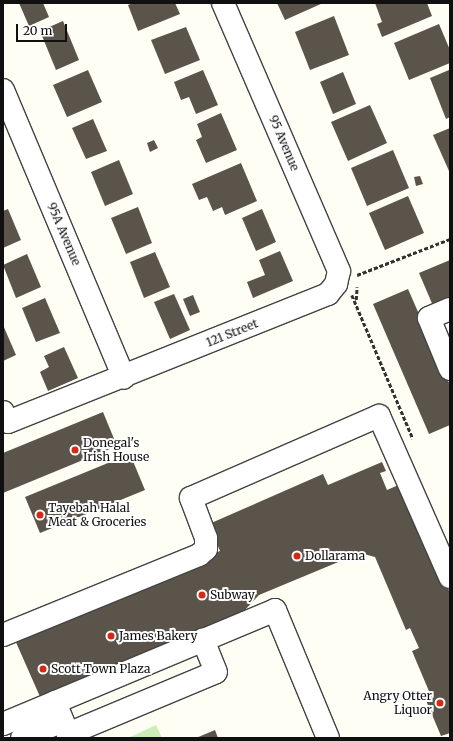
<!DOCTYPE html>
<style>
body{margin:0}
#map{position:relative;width:453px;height:741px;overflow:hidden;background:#fffef4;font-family:Merriweather,serif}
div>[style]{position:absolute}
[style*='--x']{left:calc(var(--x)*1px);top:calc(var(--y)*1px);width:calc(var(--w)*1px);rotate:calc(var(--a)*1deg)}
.green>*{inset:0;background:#ccefb8}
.building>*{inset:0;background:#5b544b}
.path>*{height:2.5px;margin-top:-1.25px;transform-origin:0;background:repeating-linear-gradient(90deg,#323232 0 4px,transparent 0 6px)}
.roads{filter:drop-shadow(1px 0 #434343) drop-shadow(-1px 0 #434343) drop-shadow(0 1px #434343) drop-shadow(0 -1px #434343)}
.minor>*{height:22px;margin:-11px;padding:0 11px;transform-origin:11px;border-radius:11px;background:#fff}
.dots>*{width:11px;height:11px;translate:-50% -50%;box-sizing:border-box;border:2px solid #fff;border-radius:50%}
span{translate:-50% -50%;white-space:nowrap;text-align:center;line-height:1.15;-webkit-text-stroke:4px #fff;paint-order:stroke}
.street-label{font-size:12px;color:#101010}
.poi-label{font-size:12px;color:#101010}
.left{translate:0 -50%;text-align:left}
.right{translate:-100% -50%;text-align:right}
.frame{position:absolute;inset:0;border:4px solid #101010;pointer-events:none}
.scale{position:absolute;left:16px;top:24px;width:51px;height:18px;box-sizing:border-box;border:2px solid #101010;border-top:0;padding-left:5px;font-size:12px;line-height:14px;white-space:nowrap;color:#101010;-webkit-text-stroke:3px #fff;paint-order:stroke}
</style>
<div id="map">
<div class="green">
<div style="clip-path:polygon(156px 725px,162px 738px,128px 738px)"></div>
</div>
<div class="building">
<div style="clip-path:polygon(19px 3px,43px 3px,49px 17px,29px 26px)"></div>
<div style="clip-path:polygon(133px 3px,175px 3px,180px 14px,138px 31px,128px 5px)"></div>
<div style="clip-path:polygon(277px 3px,323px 3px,285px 20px)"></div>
<div style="clip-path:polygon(375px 3px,427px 3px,432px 16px,382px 37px,377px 24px,382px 22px)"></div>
<div style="clip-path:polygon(334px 16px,349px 55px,310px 70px,295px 32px)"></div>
<div style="clip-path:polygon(63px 21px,79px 60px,56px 70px,40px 31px)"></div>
<div style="clip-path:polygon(439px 24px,450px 50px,450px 63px,409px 80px,394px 43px)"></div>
<div style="clip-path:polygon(186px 27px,200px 60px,165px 74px,151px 40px)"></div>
<div style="clip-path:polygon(88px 70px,102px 102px,67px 117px,53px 85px)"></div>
<div style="clip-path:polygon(203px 70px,218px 105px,196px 114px,189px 97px,181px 100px,174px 82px)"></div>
<div style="clip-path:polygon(449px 70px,450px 117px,446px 119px,430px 78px)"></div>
<div style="clip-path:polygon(343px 72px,356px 104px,333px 114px,320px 82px)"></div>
<div style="clip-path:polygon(370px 105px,387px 143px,348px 161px,331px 122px)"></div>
<div style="clip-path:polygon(221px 113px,237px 150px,206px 163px,196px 140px,202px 137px,197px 124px)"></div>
<div style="clip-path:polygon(93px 119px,107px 151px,86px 159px,72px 128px)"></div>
<div style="clip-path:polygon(450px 128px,450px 170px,449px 171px,433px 135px)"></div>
<div style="clip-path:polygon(154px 140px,158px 148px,150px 152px,147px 143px)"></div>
<div style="clip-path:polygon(393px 150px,409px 188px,367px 206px,351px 168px)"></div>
<div style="clip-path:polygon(119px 160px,133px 194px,105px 206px,91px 172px)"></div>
<div style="clip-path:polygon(241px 163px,257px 201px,225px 215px,222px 207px,213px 211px,207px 197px,199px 200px,192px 184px)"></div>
<div style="clip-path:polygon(420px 176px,423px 184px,416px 186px,414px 177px)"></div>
<div style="clip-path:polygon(408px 196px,424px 233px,385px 250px,369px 213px)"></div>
<div style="clip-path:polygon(138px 207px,152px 243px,126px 254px,111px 218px)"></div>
<div style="clip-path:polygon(8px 209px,21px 240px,3px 248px,3px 211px)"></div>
<div style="clip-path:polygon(262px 209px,276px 242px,256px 251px,242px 218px)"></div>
<div style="clip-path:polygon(280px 251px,293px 281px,253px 298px,247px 282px,265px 275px,259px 260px)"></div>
<div style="clip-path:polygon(155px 252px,170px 287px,144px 298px,130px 262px)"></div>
<div style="clip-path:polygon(27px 254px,41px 287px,16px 298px,3px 265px)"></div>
<div style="clip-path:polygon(450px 260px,450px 301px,434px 308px,419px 273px)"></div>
<div style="clip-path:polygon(408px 289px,450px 385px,450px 425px,429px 434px,373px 304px)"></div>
<div style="clip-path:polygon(174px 294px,190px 330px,170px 339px,154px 302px)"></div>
<div style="clip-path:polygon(193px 295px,200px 312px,190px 316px,183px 299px)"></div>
<div style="clip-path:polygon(45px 298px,60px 333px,36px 342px,22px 308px)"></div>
<div style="clip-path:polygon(3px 325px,16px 355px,3px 361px)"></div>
<div style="clip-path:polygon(64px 347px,78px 378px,48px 391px,40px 372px,49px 367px,44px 356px)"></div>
<div style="clip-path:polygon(103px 412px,117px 446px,3px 493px,3px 453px)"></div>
<div style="clip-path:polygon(130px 454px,145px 490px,40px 533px,25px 497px)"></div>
<div style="clip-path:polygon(382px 462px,386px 471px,380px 473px,387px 490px,403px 483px,450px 593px,450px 733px,441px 736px,425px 698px,431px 696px,412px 651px,419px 648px,410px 628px,406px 630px,375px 557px,360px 553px,259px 595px,242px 613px,41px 699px,15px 640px,220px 551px,209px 524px,323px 474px,328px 485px)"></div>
<div style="clip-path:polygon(215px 730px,218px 738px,196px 738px)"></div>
</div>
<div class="path">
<div style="--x:357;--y:275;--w:100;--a:-21.2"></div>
<div style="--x:352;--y:295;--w:156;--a:67"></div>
<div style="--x:356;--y:300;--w:13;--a:-86"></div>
</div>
<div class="roads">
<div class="minor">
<div style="--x:3;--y:90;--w:312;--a:67.2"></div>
<div style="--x:450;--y:309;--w:23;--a:157"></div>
<div style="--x:429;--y:318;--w:55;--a:67.6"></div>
<div style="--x:3;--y:412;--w:11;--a:63"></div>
<div style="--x:8;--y:422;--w:345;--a:-21.8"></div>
<div style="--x:328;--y:294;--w:13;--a:-51"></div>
<div style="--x:336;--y:284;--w:13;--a:-77"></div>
<div style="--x:339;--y:271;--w:292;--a:-113.4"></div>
<div style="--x:3;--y:635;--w:212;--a:-22.2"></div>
<div style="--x:199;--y:555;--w:9;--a:-41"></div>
<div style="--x:206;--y:549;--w:11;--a:-90"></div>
<div style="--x:206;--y:538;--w:43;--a:-110.6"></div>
<div style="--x:191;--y:498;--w:205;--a:-23.6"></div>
<div style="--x:379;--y:416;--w:176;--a:66.2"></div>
<div style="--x:55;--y:702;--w:35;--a:68"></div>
<div style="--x:68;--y:734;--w:160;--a:-22.7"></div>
<div style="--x:216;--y:672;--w:35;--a:-112"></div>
<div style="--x:3;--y:724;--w:295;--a:-22.7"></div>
<div style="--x:275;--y:610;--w:139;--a:67.5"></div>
<div style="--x:22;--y:738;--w:44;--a:-22.5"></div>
</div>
</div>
<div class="dots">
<div style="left:75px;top:450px;background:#d22a17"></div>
<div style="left:40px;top:515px;background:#d22a17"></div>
<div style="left:297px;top:556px;background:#d22a17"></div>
<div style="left:202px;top:595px;background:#d22a17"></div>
<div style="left:111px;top:636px;background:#d22a17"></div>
<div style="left:43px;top:669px;background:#d22a17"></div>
<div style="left:440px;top:703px;background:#d22a17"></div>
</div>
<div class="street-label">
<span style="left:284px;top:143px;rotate:67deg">95 Avenue</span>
<span style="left:64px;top:234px;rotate:67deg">95A Avenue</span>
<span style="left:232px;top:333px;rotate:-22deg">121 Street</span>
</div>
<div class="poi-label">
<span class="left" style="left:83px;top:450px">Donegal's<br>Irish House</span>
<span class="left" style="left:48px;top:515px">Tayebah Halal<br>Meat &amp; Groceries</span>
<span class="left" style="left:305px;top:556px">Dollarama</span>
<span class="left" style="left:210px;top:595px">Subway</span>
<span class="left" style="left:119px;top:636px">James Bakery</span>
<span class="left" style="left:51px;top:669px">Scott Town Plaza</span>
<span class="right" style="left:432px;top:703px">Angry Otter<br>Liquor</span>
</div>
<div class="frame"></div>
<div class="scale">20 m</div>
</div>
